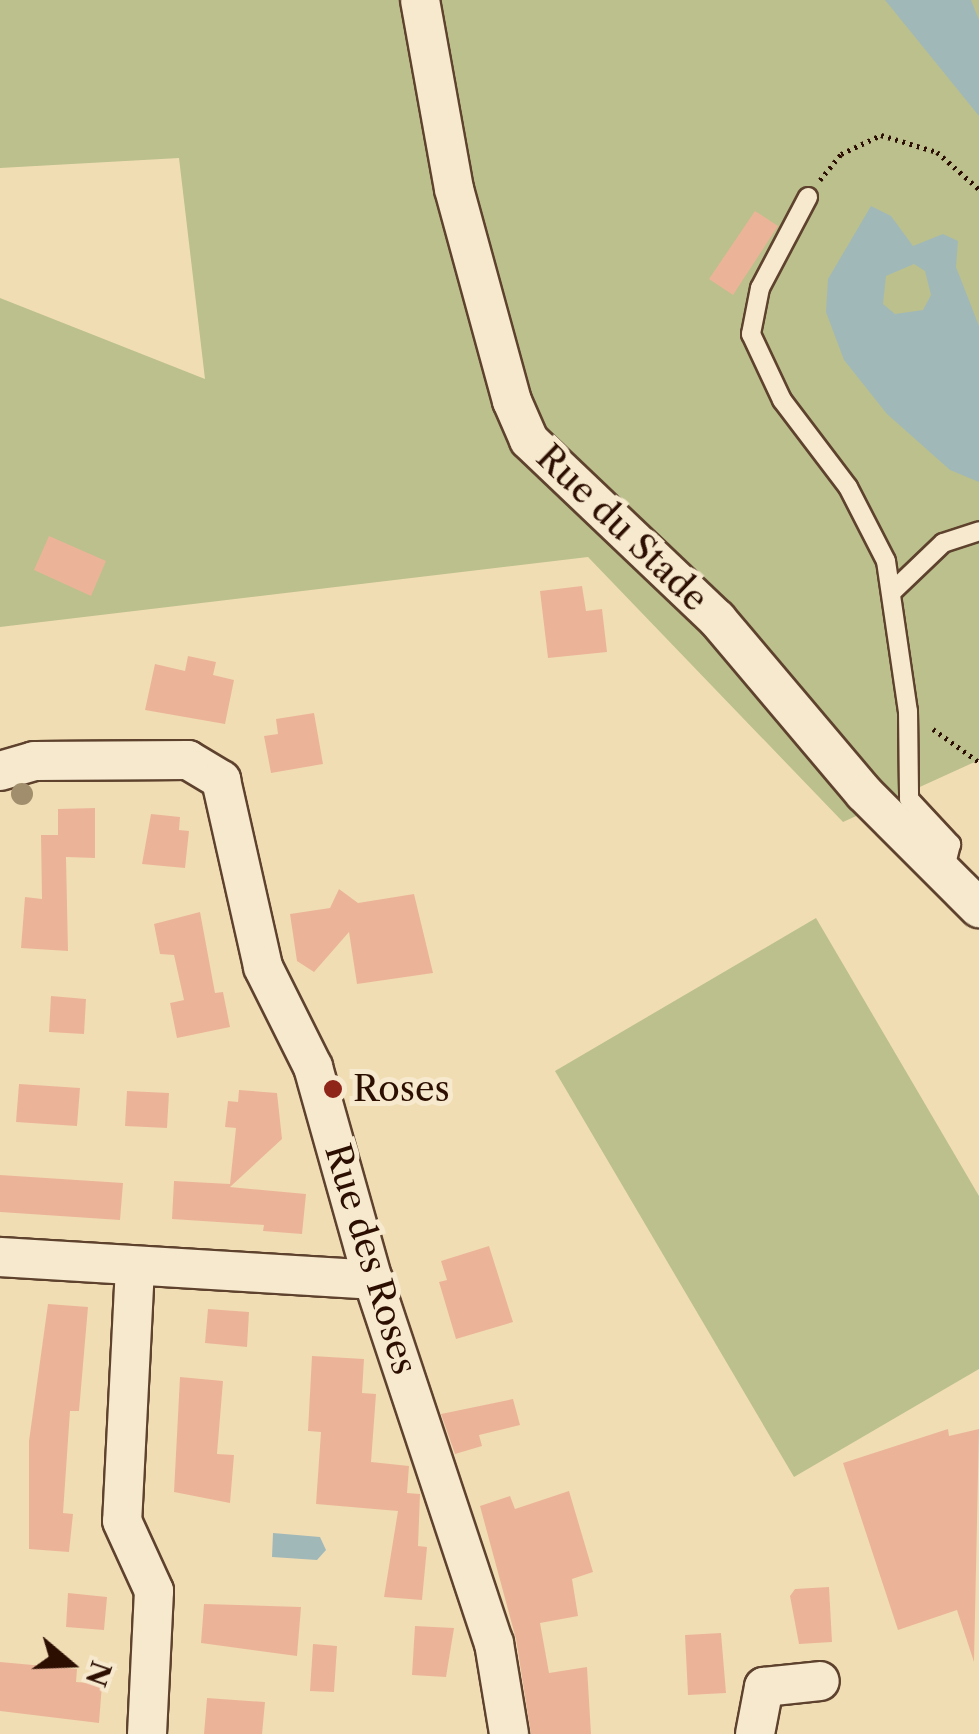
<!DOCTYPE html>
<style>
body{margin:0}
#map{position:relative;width:979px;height:1734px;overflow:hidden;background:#f1ddb4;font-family:"Libre Caslon Text",serif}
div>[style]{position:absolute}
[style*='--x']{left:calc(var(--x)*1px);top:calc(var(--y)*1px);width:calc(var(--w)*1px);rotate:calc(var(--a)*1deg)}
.green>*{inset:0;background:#bbc08c}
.water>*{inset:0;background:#a1b8b9}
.building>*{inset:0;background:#ebb499}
.path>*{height:5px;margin-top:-2.5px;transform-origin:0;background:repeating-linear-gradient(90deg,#2d0f02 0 2.5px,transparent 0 7.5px)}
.roads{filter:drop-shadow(2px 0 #5e422e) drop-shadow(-2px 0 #5e422e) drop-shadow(0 2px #5e422e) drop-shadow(0 -2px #5e422e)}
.lane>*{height:18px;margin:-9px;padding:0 9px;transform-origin:9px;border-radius:9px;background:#f6e9ce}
.street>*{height:38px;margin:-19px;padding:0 19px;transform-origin:19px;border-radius:19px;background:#f6e9ce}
.trees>*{width:22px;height:22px;margin:-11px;border-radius:50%;background:#a18e6c}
.dots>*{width:28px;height:28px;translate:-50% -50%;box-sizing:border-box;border:5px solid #f6e9ce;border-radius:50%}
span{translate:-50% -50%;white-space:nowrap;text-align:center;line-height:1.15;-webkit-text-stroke:10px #f6e9ce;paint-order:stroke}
.street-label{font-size:35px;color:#2d0f02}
.poi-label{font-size:35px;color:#2d0f02}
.left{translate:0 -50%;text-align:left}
.north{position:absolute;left:20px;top:1614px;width:100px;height:100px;-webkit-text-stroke:8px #f6e9ce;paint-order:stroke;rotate:109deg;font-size:28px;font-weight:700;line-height:40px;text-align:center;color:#2d0f02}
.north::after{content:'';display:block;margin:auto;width:35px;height:45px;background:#2d0f02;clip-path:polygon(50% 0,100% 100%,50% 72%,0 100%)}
</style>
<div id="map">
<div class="green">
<div style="clip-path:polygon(0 0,979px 0,979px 760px,843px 822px,588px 557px,0 627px,0 298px,205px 379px,179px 158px,0 168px)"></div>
<div style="clip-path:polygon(816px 918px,979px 1196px,979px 1369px,794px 1477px,555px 1071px)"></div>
</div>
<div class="water">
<div style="clip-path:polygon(885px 0,971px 0,979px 20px,979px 116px)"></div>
<div style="clip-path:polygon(evenodd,871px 206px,891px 216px,913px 246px,943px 234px,958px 241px,956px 267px,979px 326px,979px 482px,950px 470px,887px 414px,844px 360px,826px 312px,828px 279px,871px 206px,914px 264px,925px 271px,931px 295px,923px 310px,895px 314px,883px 304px,886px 276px,914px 264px)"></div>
<div style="clip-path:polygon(273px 1533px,320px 1537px,326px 1550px,317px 1560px,272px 1557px)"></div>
</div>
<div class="building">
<div style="clip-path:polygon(755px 211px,778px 226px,733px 295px,709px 279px)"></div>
<div style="clip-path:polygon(49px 536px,106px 561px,91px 596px,34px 570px)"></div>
<div style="clip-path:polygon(582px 586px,586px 611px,602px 609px,607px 652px,548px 658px,540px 591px)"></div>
<div style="clip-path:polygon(188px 656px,216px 662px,213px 675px,234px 680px,225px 724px,145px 710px,155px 664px,185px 671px)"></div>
<div style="clip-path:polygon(314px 713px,323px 764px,271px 773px,264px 736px,278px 734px,276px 719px)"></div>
<div style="clip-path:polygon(95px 808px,95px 858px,66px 857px,68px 951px,21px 948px,25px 897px,42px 899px,41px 835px,58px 835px,58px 809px)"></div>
<div style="clip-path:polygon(151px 814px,180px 817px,179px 830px,189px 831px,185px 868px,142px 864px)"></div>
<div style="clip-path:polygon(339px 889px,358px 903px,414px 894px,433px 973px,357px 984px,349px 932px,314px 972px,297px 961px,290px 914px,330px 908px)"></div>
<div style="clip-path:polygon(200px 912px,215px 993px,223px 992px,230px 1027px,177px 1038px,170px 1003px,184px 1000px,174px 955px,160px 954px,154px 924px)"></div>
<div style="clip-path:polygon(51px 996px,86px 999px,84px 1034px,49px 1032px)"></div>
<div style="clip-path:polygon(19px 1084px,80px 1088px,77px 1126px,16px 1122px)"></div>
<div style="clip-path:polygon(239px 1090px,277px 1093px,282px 1139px,230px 1187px,306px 1194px,302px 1234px,263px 1231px,264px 1225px,172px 1219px,174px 1181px,230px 1184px,236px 1128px,225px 1127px,228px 1101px,238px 1102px)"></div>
<div style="clip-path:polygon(127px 1091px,169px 1093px,167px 1128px,125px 1126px)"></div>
<div style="clip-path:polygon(0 1175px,123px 1183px,120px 1220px,0 1212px)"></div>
<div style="clip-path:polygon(489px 1246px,513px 1322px,456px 1339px,439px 1282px,447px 1280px,441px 1261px)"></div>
<div style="clip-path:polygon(48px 1304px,88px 1307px,79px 1411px,70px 1411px,63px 1513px,73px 1514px,69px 1552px,29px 1549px,29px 1441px)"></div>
<div style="clip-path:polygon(208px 1309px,249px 1312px,247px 1347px,205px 1343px)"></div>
<div style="clip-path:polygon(312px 1356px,364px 1359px,362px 1393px,376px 1394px,371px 1462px,409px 1466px,407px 1493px,420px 1494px,418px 1546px,427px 1547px,422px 1600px,384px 1597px,398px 1511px,316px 1504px,321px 1432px,308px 1431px)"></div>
<div style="clip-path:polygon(180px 1377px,223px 1381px,217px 1454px,234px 1455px,230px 1503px,174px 1492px)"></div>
<div style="clip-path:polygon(513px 1399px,520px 1425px,479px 1435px,482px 1446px,455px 1454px,441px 1414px)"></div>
<div style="clip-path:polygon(948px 1429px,949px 1436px,979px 1429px,974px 1662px,957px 1610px,898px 1630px,843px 1463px)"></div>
<div style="clip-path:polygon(569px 1491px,593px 1572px,572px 1579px,578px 1616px,540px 1623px,549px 1673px,587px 1667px,591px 1734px,531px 1734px,516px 1639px,480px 1506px,510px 1496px,515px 1509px)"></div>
<div style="clip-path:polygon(829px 1587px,832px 1642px,799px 1644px,790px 1596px,795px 1589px)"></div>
<div style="clip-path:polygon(68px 1593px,107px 1597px,104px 1630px,66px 1627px)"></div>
<div style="clip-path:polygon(204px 1604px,301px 1607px,297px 1656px,201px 1643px)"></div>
<div style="clip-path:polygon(415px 1626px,454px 1628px,446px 1677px,412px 1675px)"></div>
<div style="clip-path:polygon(721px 1633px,726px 1693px,688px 1695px,685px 1635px)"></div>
<div style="clip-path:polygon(313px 1644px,337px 1646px,334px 1692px,310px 1691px)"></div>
<div style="clip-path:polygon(0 1662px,77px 1669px,76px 1682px,102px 1684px,99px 1723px,0 1711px)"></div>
<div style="clip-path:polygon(207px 1698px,265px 1702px,262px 1734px,204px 1734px)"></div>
</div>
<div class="path">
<div style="--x:820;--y:180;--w:33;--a:-51"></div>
<div style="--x:841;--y:154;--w:44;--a:-25.4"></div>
<div style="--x:881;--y:135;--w:59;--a:16.9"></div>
<div style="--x:937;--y:152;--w:56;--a:41.4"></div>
<div style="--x:933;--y:729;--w:57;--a:35.7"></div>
</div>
<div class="roads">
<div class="lane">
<div style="--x:808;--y:197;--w:103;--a:117.8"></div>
<div style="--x:760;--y:288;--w:47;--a:101.1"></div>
<div style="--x:751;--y:334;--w:73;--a:64.8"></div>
<div style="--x:782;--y:400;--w:109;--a:52.8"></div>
<div style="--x:848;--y:487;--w:83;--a:62.8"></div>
<div style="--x:886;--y:561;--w:152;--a:81.7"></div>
<div style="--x:908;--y:711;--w:88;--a:89.3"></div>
<div style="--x:909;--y:799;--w:62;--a:47"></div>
<div style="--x:951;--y:844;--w:30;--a:104"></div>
<div style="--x:894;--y:590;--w:68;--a:-43.8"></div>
<div style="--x:943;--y:543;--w:38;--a:-18"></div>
</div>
<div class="street">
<div style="--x:420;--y:0;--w:192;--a:79.8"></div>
<div style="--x:454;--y:189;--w:220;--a:74.7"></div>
<div style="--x:512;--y:401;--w:43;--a:66.4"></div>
<div style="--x:529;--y:440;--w:260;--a:43.6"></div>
<div style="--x:717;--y:619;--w:228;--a:49.8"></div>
<div style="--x:864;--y:793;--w:163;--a:45"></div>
<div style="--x:0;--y:771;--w:35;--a:-16"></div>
<div style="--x:34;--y:761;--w:154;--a:-0.4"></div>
<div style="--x:188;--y:760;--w:39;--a:31"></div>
<div style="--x:221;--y:780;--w:192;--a:77.3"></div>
<div style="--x:263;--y:967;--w:112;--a:63.4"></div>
<div style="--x:313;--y:1067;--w:221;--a:74.3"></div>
<div style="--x:373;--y:1280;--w:383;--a:71.6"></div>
<div style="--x:494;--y:1643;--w:92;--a:80.6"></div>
<div style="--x:0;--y:1257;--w:374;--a:3.5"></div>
<div style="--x:135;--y:1267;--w:254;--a:92.9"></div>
<div style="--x:122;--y:1521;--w:77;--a:65.4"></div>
<div style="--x:154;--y:1591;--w:143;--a:92.8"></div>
<div style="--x:755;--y:1734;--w:48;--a:-79.2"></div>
<div style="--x:764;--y:1687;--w:56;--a:-6.1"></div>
</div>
</div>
<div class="trees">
<div style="left:22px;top:794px"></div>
</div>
<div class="dots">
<div style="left:333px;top:1089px;background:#8f2418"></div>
</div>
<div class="street-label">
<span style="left:622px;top:528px;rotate:44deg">Rue du Stade</span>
<span style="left:371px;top:1259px;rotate:73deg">Rue des Roses</span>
</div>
<div class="poi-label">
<span class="left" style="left:353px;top:1089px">Roses</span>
</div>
<div class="north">N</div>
</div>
